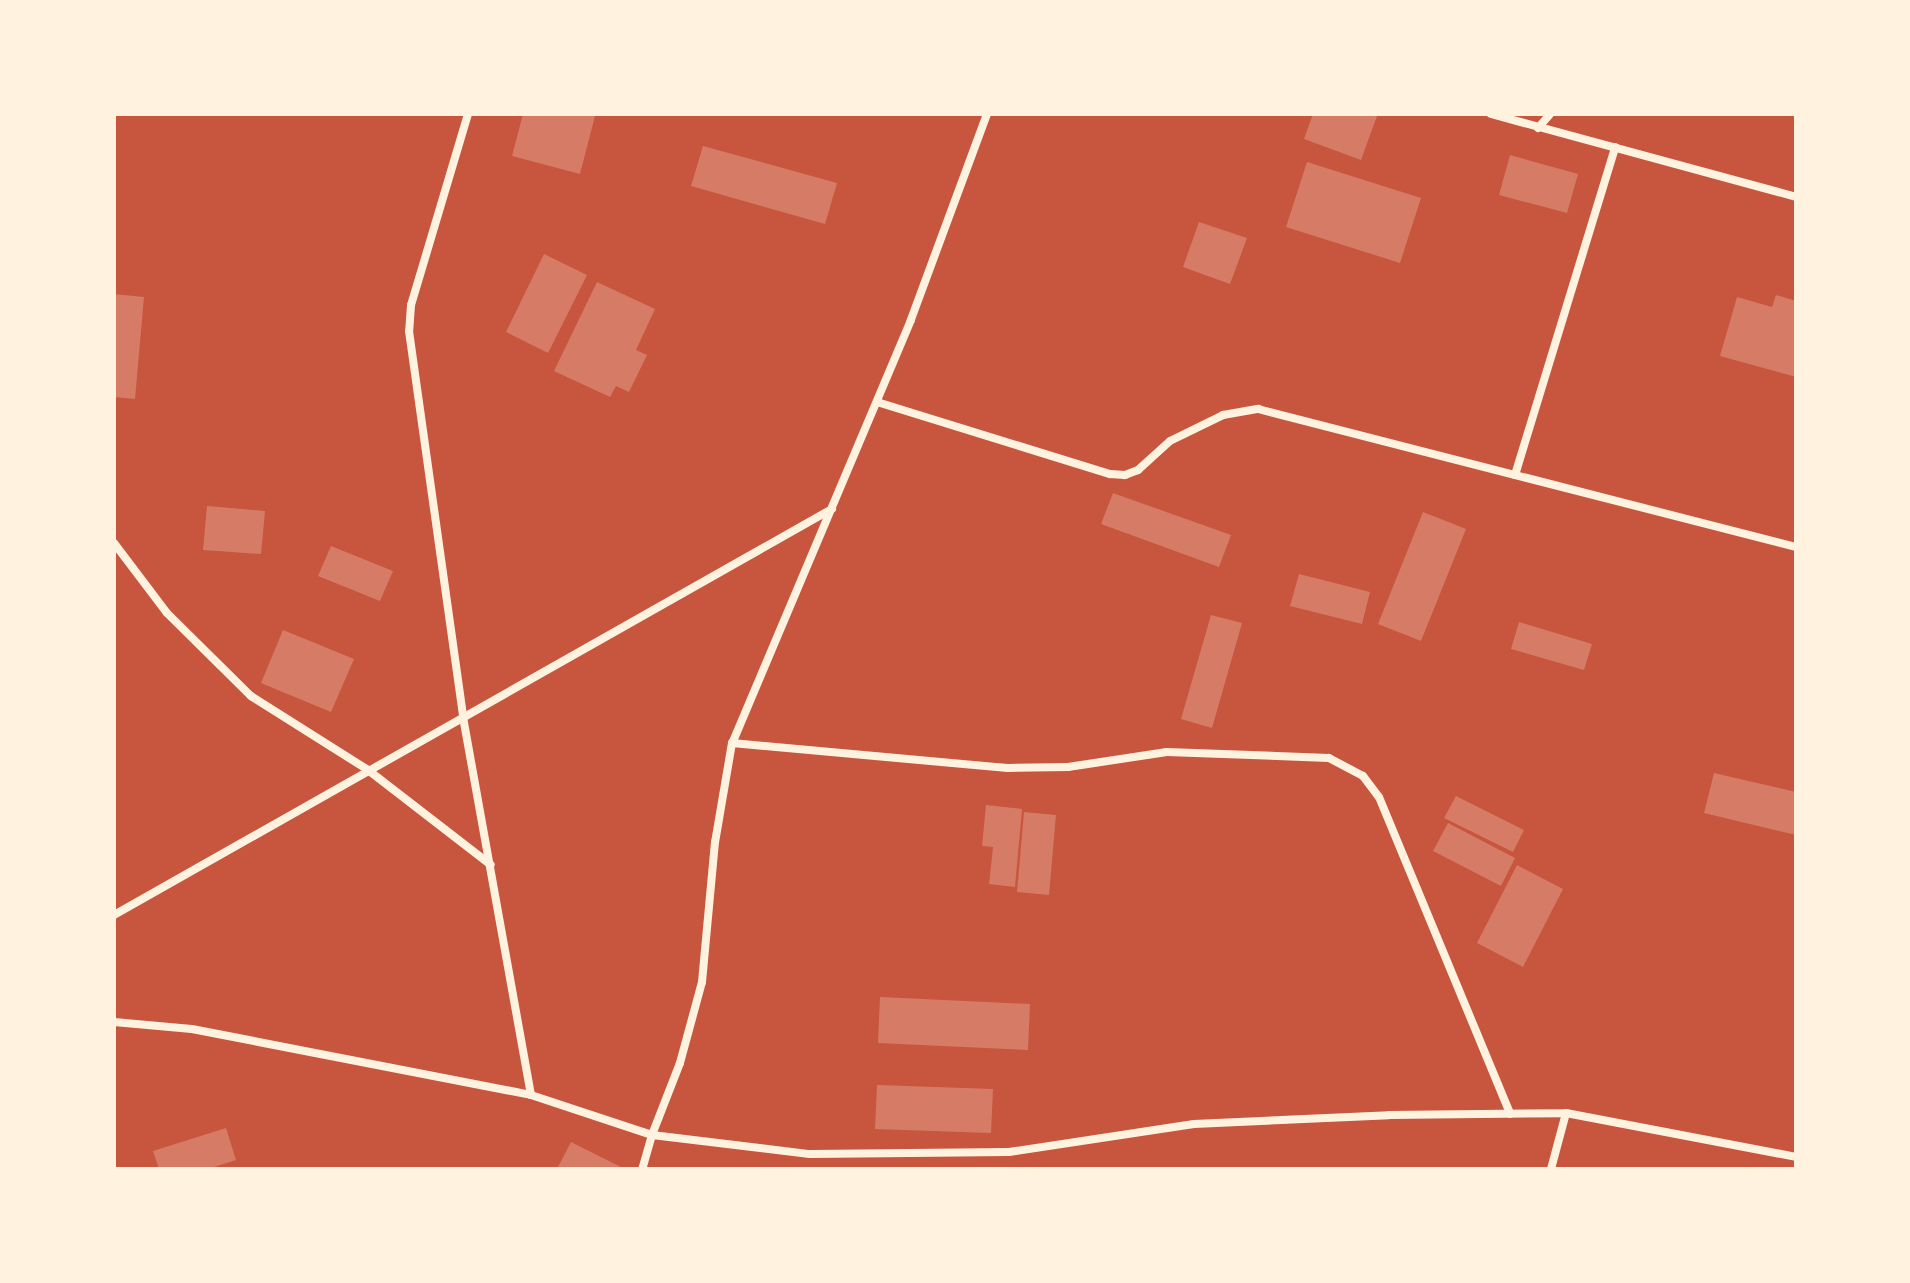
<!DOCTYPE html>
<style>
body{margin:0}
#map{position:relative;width:1910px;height:1283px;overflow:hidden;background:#c8553d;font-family:"Space Grotesk",sans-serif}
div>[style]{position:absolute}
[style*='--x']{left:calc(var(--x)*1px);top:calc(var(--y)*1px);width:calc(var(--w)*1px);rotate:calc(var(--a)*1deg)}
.building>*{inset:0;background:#d67c66}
.minor>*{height:8px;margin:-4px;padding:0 4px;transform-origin:4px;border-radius:4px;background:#fff3e0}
span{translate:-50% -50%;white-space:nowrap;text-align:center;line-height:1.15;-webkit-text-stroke:6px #fff3e0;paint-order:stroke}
.frame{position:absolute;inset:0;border:116px solid #fff3e0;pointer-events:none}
</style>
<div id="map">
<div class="building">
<div style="clip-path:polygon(523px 114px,595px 116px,580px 174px,512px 156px)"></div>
<div style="clip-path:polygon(1313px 114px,1377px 116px,1361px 160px,1304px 139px)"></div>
<div style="clip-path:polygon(703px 146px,837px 183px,825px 224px,691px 186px)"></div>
<div style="clip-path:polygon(1510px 155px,1578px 174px,1567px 213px,1499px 195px)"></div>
<div style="clip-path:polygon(1307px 162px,1421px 198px,1400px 263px,1286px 227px)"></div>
<div style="clip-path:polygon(1199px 222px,1247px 238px,1230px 284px,1183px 267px)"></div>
<div style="clip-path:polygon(544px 254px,587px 275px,548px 353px,506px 332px)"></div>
<div style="clip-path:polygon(597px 282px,655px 309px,636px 350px,647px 355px,629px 392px,616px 386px,610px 397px,554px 371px)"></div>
<div style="clip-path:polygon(114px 294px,144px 297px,135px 399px,114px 397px)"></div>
<div style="clip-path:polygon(1776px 295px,1796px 301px,1796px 377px,1720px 356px,1737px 297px,1772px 307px)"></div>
<div style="clip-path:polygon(1113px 493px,1231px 535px,1219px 567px,1101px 524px)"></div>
<div style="clip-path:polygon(207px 506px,265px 511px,261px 554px,203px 550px)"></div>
<div style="clip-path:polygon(1423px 512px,1466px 529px,1421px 641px,1378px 624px)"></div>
<div style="clip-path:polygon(331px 546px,393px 571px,380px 601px,318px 576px)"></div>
<div style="clip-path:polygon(1299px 574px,1370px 592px,1362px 624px,1290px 606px)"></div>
<div style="clip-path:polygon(1211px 615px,1242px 623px,1212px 728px,1181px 719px)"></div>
<div style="clip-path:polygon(1519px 622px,1592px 644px,1584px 670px,1511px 649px)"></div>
<div style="clip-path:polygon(283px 630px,354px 659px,331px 712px,261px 683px)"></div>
<div style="clip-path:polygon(1714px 773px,1796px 792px,1796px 835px,1704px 813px)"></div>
<div style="clip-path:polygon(1456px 796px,1524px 830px,1513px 852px,1444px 818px)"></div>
<div style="clip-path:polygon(986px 805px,1022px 809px,1015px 887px,989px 884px,993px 847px,982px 846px)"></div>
<div style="clip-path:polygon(1024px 812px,1056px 815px,1049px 895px,1017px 892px)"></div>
<div style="clip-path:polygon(1448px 823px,1515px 858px,1501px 886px,1433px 851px)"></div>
<div style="clip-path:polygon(1517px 865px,1563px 889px,1523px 967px,1477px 943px)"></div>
<div style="clip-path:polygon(880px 997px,1030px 1004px,1028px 1050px,878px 1043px)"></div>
<div style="clip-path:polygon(877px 1085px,993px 1089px,991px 1133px,875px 1129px)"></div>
<div style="clip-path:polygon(226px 1128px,236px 1160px,208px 1169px,159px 1169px,153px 1151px)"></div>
<div style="clip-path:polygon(571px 1142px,625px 1169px,557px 1169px)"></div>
</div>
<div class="minor">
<div style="--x:468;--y:114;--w:199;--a:106.6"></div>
<div style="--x:411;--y:305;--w:26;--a:94"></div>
<div style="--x:409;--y:331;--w:390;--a:82"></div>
<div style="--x:463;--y:717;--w:384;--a:79.8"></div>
<div style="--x:987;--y:114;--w:220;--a:110.3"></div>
<div style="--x:911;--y:320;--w:459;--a:112.9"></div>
<div style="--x:732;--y:743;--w:100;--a:99.7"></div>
<div style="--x:715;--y:842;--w:141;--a:95.3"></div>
<div style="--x:702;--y:982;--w:84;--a:105.2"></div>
<div style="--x:680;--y:1063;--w:77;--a:111.3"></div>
<div style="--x:652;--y:1135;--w:159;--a:6.9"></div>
<div style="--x:810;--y:1154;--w:199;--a:-0.6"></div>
<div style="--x:1009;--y:1152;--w:187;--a:-8.6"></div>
<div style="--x:1194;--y:1124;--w:195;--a:-2.6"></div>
<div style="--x:1389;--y:1115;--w:177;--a:-0.6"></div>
<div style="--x:1566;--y:1113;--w:234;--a:10.8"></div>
<div style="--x:1491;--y:114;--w:316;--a:15.2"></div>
<div style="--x:1538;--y:128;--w:18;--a:-49"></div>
<div style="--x:877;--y:402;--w:244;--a:17.2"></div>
<div style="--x:1110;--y:474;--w:15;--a:4"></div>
<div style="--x:1125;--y:475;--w:14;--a:-21"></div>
<div style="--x:1138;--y:470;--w:43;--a:-42.2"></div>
<div style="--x:1170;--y:441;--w:59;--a:-26.1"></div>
<div style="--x:1223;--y:415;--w:36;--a:-10"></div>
<div style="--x:1258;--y:409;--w:555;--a:14.39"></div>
<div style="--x:1515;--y:475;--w:343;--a:-73"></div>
<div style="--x:114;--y:543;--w:88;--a:52.9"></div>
<div style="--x:167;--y:613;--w:118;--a:44.7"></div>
<div style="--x:251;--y:696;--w:138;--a:32.3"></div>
<div style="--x:368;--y:770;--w:155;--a:37.7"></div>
<div style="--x:732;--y:743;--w:277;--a:5.2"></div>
<div style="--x:1008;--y:768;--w:60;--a:-1"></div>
<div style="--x:1068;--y:767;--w:100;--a:-8.6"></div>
<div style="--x:1167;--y:752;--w:162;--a:2.1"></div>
<div style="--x:1329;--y:758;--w:38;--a:28"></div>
<div style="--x:1363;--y:776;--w:26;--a:53"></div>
<div style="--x:1379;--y:797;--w:343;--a:67.5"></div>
<div style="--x:114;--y:915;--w:825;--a:-29.49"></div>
<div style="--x:114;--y:1022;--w:78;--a:5.1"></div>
<div style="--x:192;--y:1029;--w:345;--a:11"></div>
<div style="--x:531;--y:1095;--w:127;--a:18.3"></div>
<div style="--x:652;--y:1135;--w:35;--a:106"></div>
<div style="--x:1551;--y:1169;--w:58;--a:-75"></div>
</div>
<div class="frame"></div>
</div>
